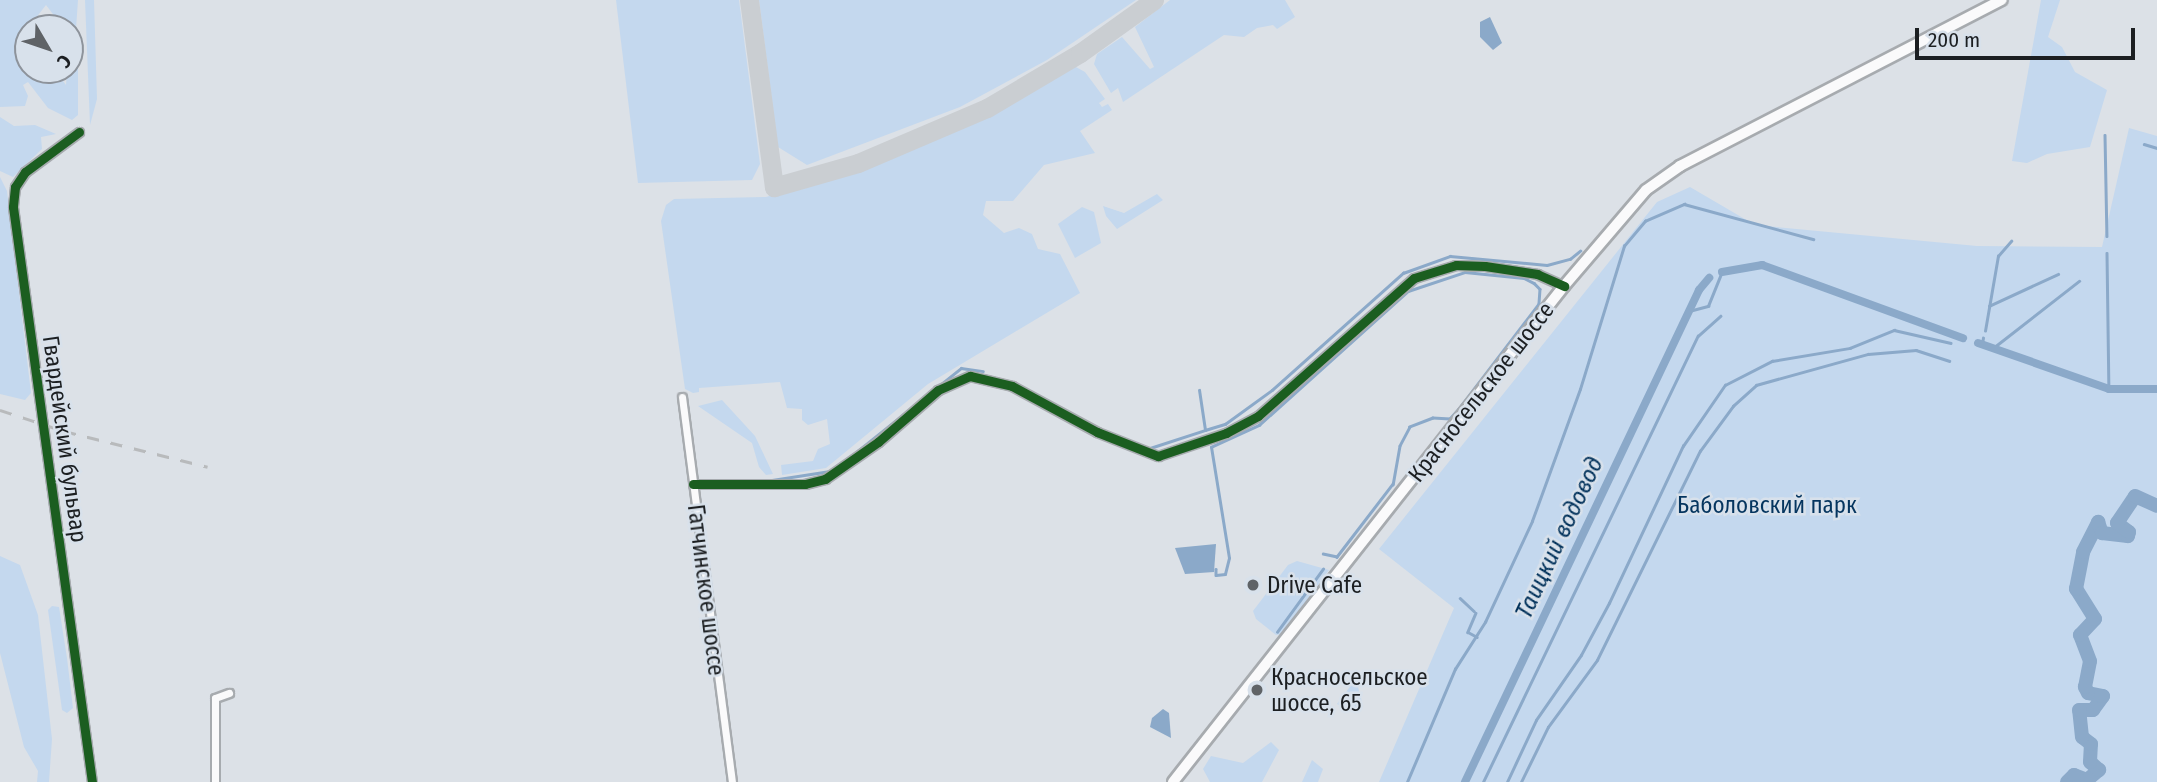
<!DOCTYPE html>
<meta charset="utf-8">
<style>
body{margin:0}
#map{position:relative;width:2157px;height:782px;overflow:hidden;background:#dce1e7;font-family:"Fira Sans Condensed",sans-serif}
div>[style]{position:absolute}
[style*='--x']{left:calc(var(--x)*1px);top:calc(var(--y)*1px);width:calc(var(--w)*1px);rotate:calc(var(--a)*1deg)}
.green>*{inset:0;background:#c4d8ee}
.water>*{inset:0;background:#8ba9c9}
.stream>*{height:2.5px;margin:-1.25px;padding:0 1.25px;transform-origin:1.25px;border-radius:1.25px;background:#8ba9c9}
.canal>*{height:8px;margin:-4px;padding:0 4px;transform-origin:4px;border-radius:4px;background:#8ba9c9}
.river>*{height:14px;margin:-7px;padding:0 7px;transform-origin:7px;border-radius:7px;background:#8ba9c9}
.taxiway>*{height:19px;margin:-9.5px;padding:0 9.5px;transform-origin:9.5px;border-radius:9.5px;background:#caced2}
.roads{filter:drop-shadow(2px 0 #a7abaf) drop-shadow(-2px 0 #a7abaf) drop-shadow(0 2px #a7abaf) drop-shadow(0 -2px #a7abaf)}
.street>*{height:7px;margin:-3.5px;padding:0 3.5px;transform-origin:3.5px;border-radius:3.5px;background:#fafafb}
.secondary>*{height:10px;margin:-5px;padding:0 5px;transform-origin:5px;border-radius:5px;background:#fafafb}
.rail>*{height:2.5px;margin-top:-1.25px;transform-origin:0;background:repeating-linear-gradient(90deg,#b8babc 0 12px,transparent 0 24px)}
.cycleway>*{height:9px;margin:-4.5px;padding:0 4.5px;transform-origin:4.5px;border-radius:4.5px;background:#1b5e20}
.dots>*{width:19px;height:19px;translate:-50% -50%;box-sizing:border-box;border:4px solid #d8e1eb;border-radius:50%}
span{translate:-50% -50%;white-space:nowrap;text-align:center;line-height:1.15;-webkit-text-stroke:5px #d8e1eb;paint-order:stroke}
.street-label{font-size:23px;color:#1c1f22}
.park-label{font-size:23px;color:#05355f}
.poi-label{font-size:23px;color:#1c1f22}
.left{translate:0 -50%;text-align:left}
.water-label{font-size:24px;color:#01315a;font-style:italic}
.north{position:absolute;left:14px;top:14px;width:70px;height:70px;box-sizing:border-box;background:#d8e1eb;border:2px solid #8d939b;border-radius:50%;rotate:129deg;font-size:19px;font-weight:700;line-height:28px;text-align:center;color:#1c1f22}
.north::after{content:'';display:block;margin:auto;width:24px;height:32px;background:#5f6367;clip-path:polygon(50% 0,100% 100%,50% 72%,0 100%)}
.scale{position:absolute;left:1915px;top:28px;width:220px;height:32px;box-sizing:border-box;border:4px solid #1c1f22;border-top:0;padding-left:9px;font-size:21px;line-height:24px;white-space:nowrap;color:#1c1f22;-webkit-text-stroke:5px #d8e1eb;paint-order:stroke}
</style>
<div id="map">
<div class="green">
<div style="clip-path:polygon(0 0,78px 0,76px 29px,62px 26px,46px 5px,28px 28px,28px 70px,55px 70px,66px 85px,70px 36px,78px 38px,78px 115px,72px 120px,48px 108px,28px 82px,23px 85px,28px 96px,25px 106px,0 107px)"></div>
<div style="clip-path:polygon(85px 0,94px 0,97px 99px,90px 125px)"></div>
<div style="clip-path:polygon(616px 0,739px 0,760px 164px,752px 180px,638px 183px)"></div>
<div style="clip-path:polygon(759px 0,1136px 0,1047px 60px,960px 107px,807px 165px,778px 147px)"></div>
<div style="clip-path:polygon(1170px 0,1285px 0,1295px 17px,1277px 29px,1273px 25px,1257px 28px,1244px 37px,1224px 35px,1123px 102px,1118px 88px,1111px 93px,1094px 64px,1097px 54px,1122px 37px,1150px 69px,1154px 67px,1135px 27px)"></div>
<div style="clip-path:polygon(2041px 0,2060px 0,2048px 37px,2062px 47px,2075px 72px,2107px 90px,2090px 147px,2047px 154px,2027px 163px,2012px 161px)"></div>
<div style="clip-path:polygon(1074px 66px,1085px 72px,1105px 99px,1099px 103px,1102px 107px,1108px 104px,1112px 110px,1080px 131px,1095px 153px,1044px 165px,1013px 201px,986px 201px,983px 215px,1004px 233px,1019px 228px,1032px 234px,1038px 249px,1060px 254px,1080px 293px,928px 384px,826px 468px,782px 475px,781px 465px,813px 461px,818px 449px,830px 444px,827px 419px,808px 425px,802px 420px,802px 409px,787px 408px,780px 382px,699px 388px,699px 392px,693px 393px,685px 389px,661px 221px,666px 205px,674px 199px,766px 197px,868px 168px,974px 123px)"></div>
<div style="clip-path:polygon(0 117px,14px 126px,35px 125px,56px 134px,41px 137px,42px 149px,13px 177px,0 171px)"></div>
<div style="clip-path:polygon(2129px 128px,2157px 136px,2157px 782px,1379px 782px,1454px 608px,1379px 549px,1657px 202px,1690px 187px,1755px 225px,1977px 246px,2102px 247px)"></div>
<div style="clip-path:polygon(0 177px,7px 191px,31px 393px,25px 400px,0 394px)"></div>
<div style="clip-path:polygon(1157px 194px,1163px 200px,1117px 229px,1106px 216px,1103px 206px,1124px 213px)"></div>
<div style="clip-path:polygon(1082px 207px,1094px 212px,1101px 243px,1075px 258px,1058px 224px)"></div>
<div style="clip-path:polygon(722px 400px,755px 436px,773px 474px,766px 475px,759px 467px,752px 443px,698px 406px)"></div>
<div style="clip-path:polygon(0 556px,20px 565px,38px 615px,52px 739px,49px 782px,37px 782px,38px 771px,24px 747px,0 653px)"></div>
<div style="clip-path:polygon(1297px 561px,1329px 570px,1282px 634px,1276px 635px,1256px 619px,1253px 611px,1288px 565px)"></div>
<div style="clip-path:polygon(52px 606px,59px 607px,67px 658px,73px 708px,67px 713px,62px 710px,48px 610px)"></div>
<div style="clip-path:polygon(1352px 684px,1358px 687px,1362px 702px,1350px 711px,1337px 704px)"></div>
<div style="clip-path:polygon(1271px 742px,1279px 750px,1262px 782px,1210px 782px,1203px 769px,1211px 756px,1243px 763px)"></div>
<div style="clip-path:polygon(1312px 760px,1323px 769px,1318px 782px,1302px 782px)"></div>
</div>
<div class="water">
<div style="clip-path:polygon(1490px 17px,1502px 43px,1493px 50px,1480px 37px,1480px 22px)"></div>
<div style="clip-path:polygon(1216px 544px,1214px 572px,1185px 574px,1175px 548px)"></div>
<div style="clip-path:polygon(1163px 709px,1169px 713px,1171px 738px,1150px 727px,1152px 718px)"></div>
</div>
<div class="stream">
<div style="--x:2105;--y:135;--w:101;--a:88.9"></div>
<div style="--x:2144;--y:144;--w:14;--a:17"></div>
<div style="--x:2107;--y:253;--w:136;--a:89.2"></div>
<div style="--x:1989;--y:306;--w:76;--a:-24.9"></div>
<div style="--x:1689;--y:311;--w:20;--a:-15"></div>
<div style="--x:1708;--y:306;--w:37;--a:-68"></div>
<div style="--x:1985;--y:331;--w:76;--a:-80.2"></div>
<div style="--x:1998;--y:256;--w:20;--a:-49"></div>
<div style="--x:1982;--y:344;--w:6;--a:-81"></div>
<div style="--x:1993;--y:348;--w:109;--a:-37.9"></div>
<div style="--x:1205;--y:430;--w:21;--a:-17"></div>
<div style="--x:1225;--y:424;--w:58;--a:-35.9"></div>
<div style="--x:1272;--y:390;--w:176;--a:-41.8"></div>
<div style="--x:1403;--y:273;--w:50;--a:-19.9"></div>
<div style="--x:1450;--y:256;--w:97;--a:5.3"></div>
<div style="--x:1547;--y:265;--w:24;--a:-15"></div>
<div style="--x:1570;--y:259;--w:13;--a:-39"></div>
<div style="--x:1150;--y:448;--w:58;--a:-18.1"></div>
<div style="--x:1205;--y:430;--w:40;--a:-98.5"></div>
<div style="--x:850;--y:457;--w:142;--a:-38.7"></div>
<div style="--x:961;--y:368;--w:22;--a:8"></div>
<div style="--x:772;--y:480;--w:60;--a:-8.7"></div>
<div style="--x:1216;--y:569;--w:6;--a:90"></div>
<div style="--x:1216;--y:575;--w:9;--a:-6"></div>
<div style="--x:1225;--y:574;--w:16;--a:-76"></div>
<div style="--x:1229;--y:558;--w:112;--a:-99.2"></div>
<div style="--x:1211;--y:447;--w:53;--a:-24.6"></div>
<div style="--x:1259;--y:425;--w:200;--a:-42"></div>
<div style="--x:1408;--y:291;--w:60;--a:-18.4"></div>
<div style="--x:1465;--y:272;--w:59;--a:5.8"></div>
<div style="--x:1524;--y:278;--w:11;--a:27"></div>
<div style="--x:1534;--y:283;--w:8;--a:45"></div>
<div style="--x:1540;--y:289;--w:15;--a:94"></div>
<div style="--x:1539;--y:304;--w:132;--a:127.3"></div>
<div style="--x:1459;--y:409;--w:13;--a:132"></div>
<div style="--x:1450;--y:419;--w:17;--a:-177"></div>
<div style="--x:1433;--y:418;--w:25;--a:159"></div>
<div style="--x:1410;--y:427;--w:21;--a:118"></div>
<div style="--x:1400;--y:446;--w:39;--a:100"></div>
<div style="--x:1393;--y:484;--w:92;--a:127.5"></div>
<div style="--x:1337;--y:557;--w:14;--a:-168"></div>
<div style="--x:1460;--y:598;--w:19;--a:43"></div>
<div style="--x:1476;--y:613;--w:21;--a:113"></div>
<div style="--x:1468;--y:632;--w:10;--a:29"></div>
<div style="--x:1277;--y:632;--w:78;--a:-53.9"></div>
<div style="--x:1407;--y:782;--w:123;--a:-67"></div>
<div style="--x:1455;--y:669;--w:56;--a:-57.4"></div>
<div style="--x:1485;--y:622;--w:111;--a:-65"></div>
<div style="--x:1532;--y:521;--w:140;--a:-70"></div>
<div style="--x:1580;--y:389;--w:150;--a:-72.9"></div>
<div style="--x:1624;--y:246;--w:33;--a:-50"></div>
<div style="--x:1645;--y:221;--w:43;--a:-23.6"></div>
<div style="--x:1684;--y:204;--w:134;--a:15.2"></div>
<div style="--x:1483;--y:782;--w:495;--a:-64.3"></div>
<div style="--x:1698;--y:336;--w:30;--a:-42"></div>
<div style="--x:1507;--y:782;--w:68;--a:-64.9"></div>
<div style="--x:1536;--y:720;--w:79;--a:-55.3"></div>
<div style="--x:1581;--y:655;--w:59;--a:-61.7"></div>
<div style="--x:1609;--y:603;--w:174;--a:-64.8"></div>
<div style="--x:1683;--y:446;--w:74;--a:-55.5"></div>
<div style="--x:1725;--y:385;--w:53;--a:-27.1"></div>
<div style="--x:1772;--y:361;--w:79;--a:-9.5"></div>
<div style="--x:1850;--y:348;--w:48;--a:-22.2"></div>
<div style="--x:1894;--y:330;--w:58;--a:12.8"></div>
<div style="--x:1521;--y:782;--w:61;--a:-63.9"></div>
<div style="--x:1548;--y:727;--w:83;--a:-53.8"></div>
<div style="--x:1597;--y:660;--w:233;--a:-63.8"></div>
<div style="--x:1700;--y:451;--w:56;--a:-53.7"></div>
<div style="--x:1733;--y:406;--w:31;--a:-42"></div>
<div style="--x:1756;--y:385;--w:116;--a:-15.5"></div>
<div style="--x:1868;--y:354;--w:48;--a:-4.8"></div>
<div style="--x:1916;--y:350;--w:35;--a:18"></div>
</div>
<div class="canal">
<div style="--x:1722;--y:272;--w:41;--a:-9.9"></div>
<div style="--x:1762;--y:265;--w:214;--a:20"></div>
<div style="--x:1978;--y:343;--w:139;--a:19.3"></div>
<div style="--x:2109;--y:389;--w:48;--a:0"></div>
<div style="--x:1465;--y:782;--w:545;--a:-64.56"></div>
<div style="--x:1699;--y:290;--w:16;--a:-50"></div>
</div>
<div class="river">
<div style="--x:2067;--y:782;--w:10;--a:-45"></div>
<div style="--x:2074;--y:775;--w:14;--a:21"></div>
<div style="--x:2087;--y:780;--w:16;--a:-40"></div>
<div style="--x:2099;--y:770;--w:12;--a:-138"></div>
<div style="--x:2090;--y:762;--w:18;--a:-87"></div>
<div style="--x:2091;--y:744;--w:11;--a:-142"></div>
<div style="--x:2082;--y:737;--w:27;--a:-96"></div>
<div style="--x:2079;--y:710;--w:14;--a:0"></div>
<div style="--x:2093;--y:710;--w:17;--a:-54"></div>
<div style="--x:2103;--y:696;--w:15;--a:-169"></div>
<div style="--x:2088;--y:693;--w:7;--a:-117"></div>
<div style="--x:2085;--y:687;--w:26;--a:-79"></div>
<div style="--x:2090;--y:661;--w:28;--a:-111"></div>
<div style="--x:2080;--y:635;--w:22;--a:-47"></div>
<div style="--x:2095;--y:619;--w:36;--a:-122"></div>
<div style="--x:2076;--y:589;--w:38;--a:-79"></div>
<div style="--x:2083;--y:552;--w:34;--a:-63"></div>
<div style="--x:2098;--y:522;--w:12;--a:70"></div>
<div style="--x:2102;--y:533;--w:26;--a:7"></div>
<div style="--x:2128;--y:536;--w:4;--a:-76"></div>
<div style="--x:2129;--y:532;--w:15;--a:-143"></div>
<div style="--x:2117;--y:523;--w:32;--a:-56"></div>
<div style="--x:2135;--y:496;--w:24;--a:24"></div>
</div>
<div class="taxiway">
<div style="--x:749;--y:0;--w:189;--a:82.4"></div>
<div style="--x:774;--y:187;--w:87;--a:-15.9"></div>
<div style="--x:858;--y:163;--w:140;--a:-23.1"></div>
<div style="--x:987;--y:108;--w:108;--a:-30.6"></div>
<div style="--x:1080;--y:53;--w:91;--a:-35.6"></div>
</div>
<div class="roads">
<div class="street">
<div style="--x:79;--y:132;--w:67;--a:143.5"></div>
<div style="--x:25;--y:172;--w:18;--a:124"></div>
<div style="--x:15;--y:187;--w:20;--a:96"></div>
<div style="--x:13;--y:207;--w:580;--a:82.18"></div>
<div style="--x:682;--y:397;--w:388;--a:82.6"></div>
<div style="--x:693;--y:484;--w:112;--a:0"></div>
<div style="--x:805;--y:484;--w:21;--a:-14"></div>
<div style="--x:825;--y:479;--w:65;--a:-34.9"></div>
<div style="--x:878;--y:442;--w:79;--a:-40.9"></div>
<div style="--x:938;--y:390;--w:35;--a:-24"></div>
<div style="--x:970;--y:376;--w:43;--a:13.4"></div>
<div style="--x:1012;--y:386;--w:97;--a:28.4"></div>
<div style="--x:1097;--y:432;--w:66;--a:21.5"></div>
<div style="--x:1158;--y:456;--w:72;--a:-18.7"></div>
<div style="--x:1226;--y:433;--w:36;--a:-28"></div>
<div style="--x:1258;--y:416;--w:208;--a:-41.5"></div>
<div style="--x:1414;--y:278;--w:44;--a:-17.2"></div>
<div style="--x:1456;--y:265;--w:29;--a:2"></div>
<div style="--x:1485;--y:266;--w:53;--a:8.7"></div>
<div style="--x:1537;--y:274;--w:30;--a:24"></div>
<div style="--x:215;--y:782;--w:84;--a:-90"></div>
<div style="--x:215;--y:698;--w:15;--a:-20"></div>
</div>
<div class="secondary">
<div style="--x:1173;--y:782;--w:632;--a:-51.75"></div>
<div style="--x:1564;--y:286;--w:126;--a:-49.5"></div>
<div style="--x:1646;--y:190;--w:42;--a:-35.2"></div>
<div style="--x:1680;--y:166;--w:362;--a:-27.3"></div>
</div>
</div>
<div class="rail">
<div style="--x:0;--y:410;--w:67;--a:18.2"></div>
<div style="--x:64;--y:431;--w:148;--a:14"></div>
</div>
<div class="cycleway">
<div style="--x:79;--y:132;--w:67;--a:143.5"></div>
<div style="--x:25;--y:172;--w:18;--a:124"></div>
<div style="--x:15;--y:187;--w:20;--a:96"></div>
<div style="--x:13;--y:207;--w:580;--a:82.18"></div>
<div style="--x:693;--y:484;--w:112;--a:0"></div>
<div style="--x:805;--y:484;--w:21;--a:-14"></div>
<div style="--x:825;--y:479;--w:65;--a:-34.9"></div>
<div style="--x:878;--y:442;--w:79;--a:-40.9"></div>
<div style="--x:938;--y:390;--w:35;--a:-24"></div>
<div style="--x:970;--y:376;--w:43;--a:13.4"></div>
<div style="--x:1012;--y:386;--w:97;--a:28.4"></div>
<div style="--x:1097;--y:432;--w:66;--a:21.5"></div>
<div style="--x:1158;--y:456;--w:72;--a:-18.7"></div>
<div style="--x:1226;--y:433;--w:36;--a:-28"></div>
<div style="--x:1258;--y:416;--w:208;--a:-41.5"></div>
<div style="--x:1414;--y:278;--w:44;--a:-17.2"></div>
<div style="--x:1456;--y:265;--w:29;--a:2"></div>
<div style="--x:1485;--y:266;--w:53;--a:8.7"></div>
<div style="--x:1537;--y:274;--w:30;--a:24"></div>
</div>
<div class="dots">
<div style="left:1253px;top:585px;background:#5f6367"></div>
<div style="left:1257px;top:690px;background:#5f6367"></div>
</div>
<div class="street-label">
<span style="left:1481px;top:392px;rotate:-52deg">Красносельское шоссе</span>
<span style="left:65px;top:439px;rotate:82deg">Гвардейский бульвар</span>
<span style="left:706px;top:590px;rotate:83deg">Гатчинское шоссе</span>
</div>
<div class="park-label">
<span style="left:1767px;top:505px">Баболовский парк</span>
</div>
<div class="poi-label">
<span class="left" style="left:1267px;top:585px">Drive Cafe</span>
<span class="left" style="left:1271px;top:690px">Красносельское<br>шоссе, 65</span>
</div>
<div class="water-label">
<span style="left:1560px;top:538px;rotate:-65deg">Таицкий водовод</span>
</div>
<div class="north">С</div>
<div class="scale">200 m</div>
</div>
